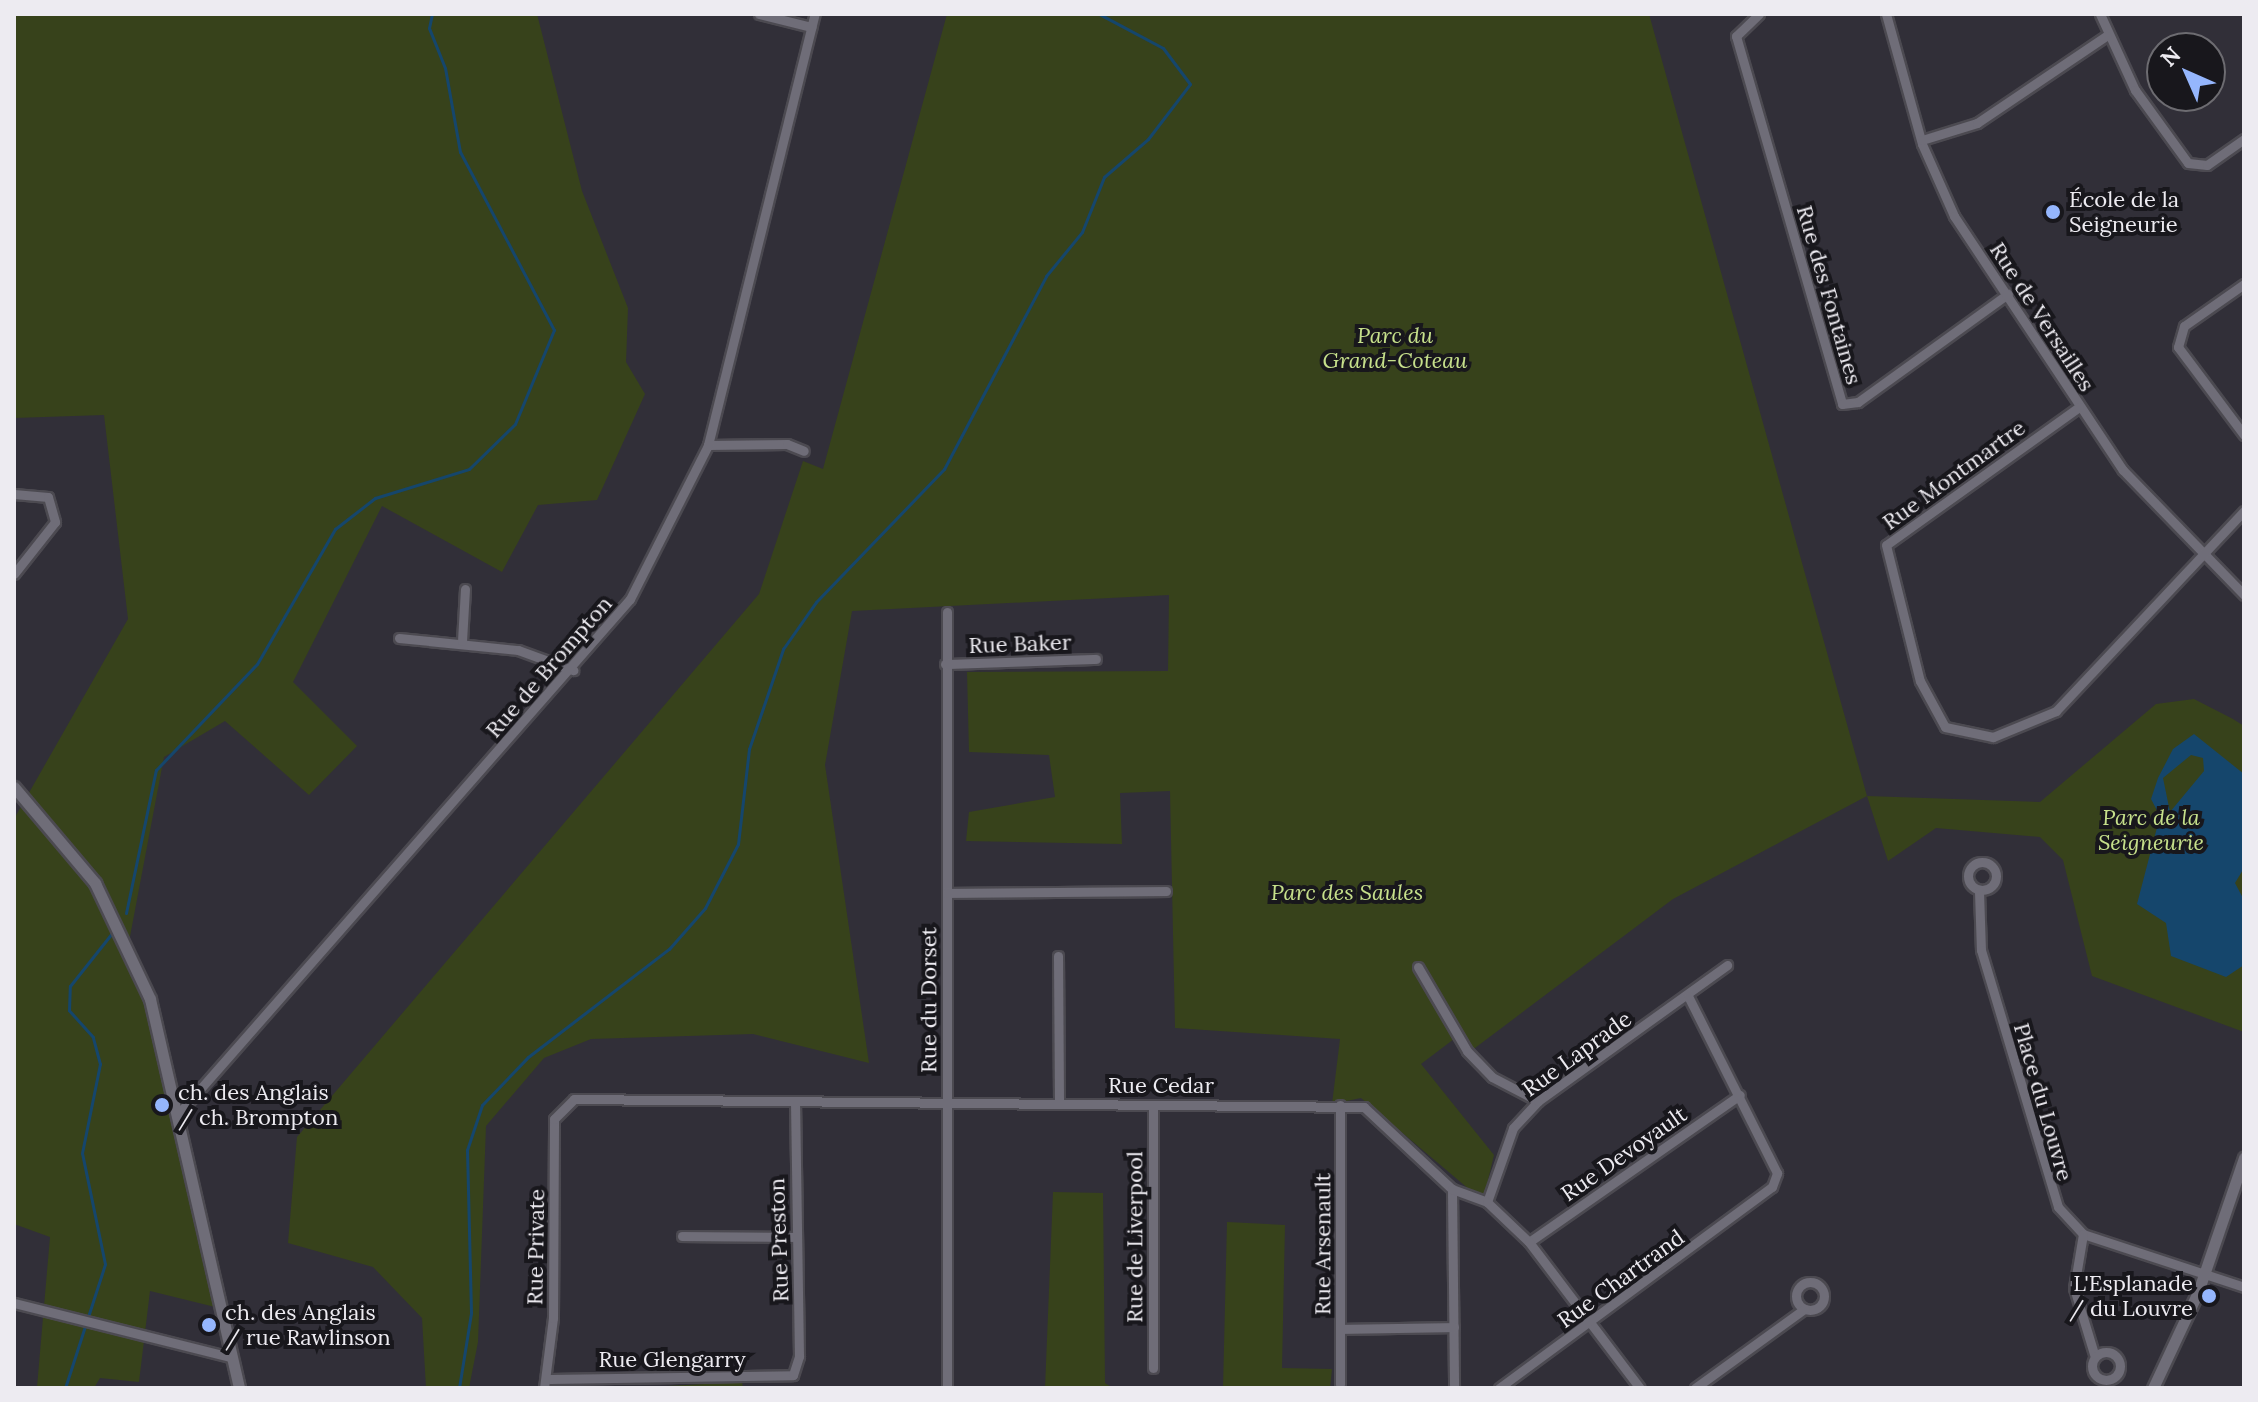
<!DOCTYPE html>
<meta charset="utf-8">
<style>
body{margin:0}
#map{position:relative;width:2258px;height:1402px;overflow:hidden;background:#312f38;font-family:Lora,serif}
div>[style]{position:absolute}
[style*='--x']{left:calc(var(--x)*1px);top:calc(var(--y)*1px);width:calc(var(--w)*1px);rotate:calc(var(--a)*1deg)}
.green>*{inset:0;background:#37421b}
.water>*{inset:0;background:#15466c}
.stream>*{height:3px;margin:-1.5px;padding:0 1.5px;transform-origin:1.5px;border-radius:1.5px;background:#15466c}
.roads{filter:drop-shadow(2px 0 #4c4a51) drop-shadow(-2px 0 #4c4a51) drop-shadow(0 2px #4c4a51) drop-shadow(0 -2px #4c4a51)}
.minor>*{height:9px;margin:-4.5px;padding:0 4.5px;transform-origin:4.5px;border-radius:4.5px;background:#6f6d78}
.minor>.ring{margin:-4.5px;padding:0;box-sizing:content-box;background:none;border:9px solid #6f6d78;border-radius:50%}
.tertiary>*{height:11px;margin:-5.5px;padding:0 5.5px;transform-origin:5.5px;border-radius:5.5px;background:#6f6d78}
.dots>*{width:22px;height:22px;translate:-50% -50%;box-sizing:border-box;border:4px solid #18171c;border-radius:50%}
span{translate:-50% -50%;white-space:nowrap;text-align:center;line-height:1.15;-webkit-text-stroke:8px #18171c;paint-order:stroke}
.poi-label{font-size:22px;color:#edebf1}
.left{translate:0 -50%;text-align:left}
.right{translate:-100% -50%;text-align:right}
.street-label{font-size:22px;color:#edebf1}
.park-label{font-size:22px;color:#c6e08b;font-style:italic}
.frame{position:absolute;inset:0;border:16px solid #edebf1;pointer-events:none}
.north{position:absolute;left:2146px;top:32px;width:80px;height:80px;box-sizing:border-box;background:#18171c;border:2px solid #6d6c71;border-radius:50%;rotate:315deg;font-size:22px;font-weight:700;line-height:32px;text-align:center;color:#edebf1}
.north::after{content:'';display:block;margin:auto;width:28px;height:36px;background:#95b6fd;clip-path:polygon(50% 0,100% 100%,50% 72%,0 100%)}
</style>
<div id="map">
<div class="green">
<div style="clip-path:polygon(14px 14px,537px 14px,582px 191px,628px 308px,626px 362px,645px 394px,597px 500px,538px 505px,502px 572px,382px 506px,293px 682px,357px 746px,309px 795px,225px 721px,164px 757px,128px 947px,175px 1103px,215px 1307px,150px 1291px,139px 1382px,100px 1378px,94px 1388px,25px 1388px,37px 1387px,50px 1237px,14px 1224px,14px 819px,128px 619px,104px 415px,14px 418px)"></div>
<div style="clip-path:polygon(947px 14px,1649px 14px,1867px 796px,2040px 802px,2156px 704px,2194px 699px,2233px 719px,2244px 726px,2244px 1032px,2092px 976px,2063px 860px,2040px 837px,1936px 828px,1888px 861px,1867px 796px,1673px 899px,1471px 1051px,1454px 1039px,1421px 1064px,1494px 1155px,1483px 1201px,1361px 1098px,1332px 1104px,1340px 1039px,1175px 1028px,1170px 791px,1120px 793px,1122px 844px,966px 841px,969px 812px,1055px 797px,1049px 755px,969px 752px,967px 672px,1168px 671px,1169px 595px,852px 611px,825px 765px,869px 1063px,753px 1034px,591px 1039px,544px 1058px,486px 1126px,478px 1342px,469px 1388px,426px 1388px,422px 1318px,373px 1267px,288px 1243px,297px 1137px,759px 594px,803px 461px,823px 469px)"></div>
<div style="clip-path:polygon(1053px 1192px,1103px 1193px,1105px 1383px,1113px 1388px,1045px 1388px)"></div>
<div style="clip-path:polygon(1227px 1222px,1285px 1225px,1282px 1368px,1332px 1369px,1330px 1388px,1223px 1388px)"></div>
<div style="clip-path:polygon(742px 1382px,743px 1388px,629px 1388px)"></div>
</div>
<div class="water">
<div style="clip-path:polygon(evenodd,2194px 734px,2244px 774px,2244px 868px,2235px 883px,2244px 900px,2244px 965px,2226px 977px,2171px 956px,2166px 923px,2137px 904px,2160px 816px,2151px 799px,2158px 778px,2173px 749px,2194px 734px,2191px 755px,2203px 758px,2204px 771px,2170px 812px,2163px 778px,2191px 755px)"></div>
</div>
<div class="stream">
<div style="--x:126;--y:913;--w:146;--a:-78.2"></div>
<div style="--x:156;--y:770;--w:146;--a:-46.4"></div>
<div style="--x:257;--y:664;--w:156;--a:-60"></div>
<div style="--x:335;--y:529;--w:51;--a:-37.8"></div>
<div style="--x:375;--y:498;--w:98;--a:-17.1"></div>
<div style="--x:469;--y:469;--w:64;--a:-44.4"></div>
<div style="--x:515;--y:424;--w:102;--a:-67.5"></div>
<div style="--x:554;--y:330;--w:201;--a:-117.8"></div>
<div style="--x:460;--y:152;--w:85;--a:-100.1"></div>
<div style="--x:445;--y:68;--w:43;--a:-111.8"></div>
<div style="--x:429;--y:28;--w:14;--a:-78"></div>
<div style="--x:65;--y:1388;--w:130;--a:-72.1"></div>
<div style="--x:105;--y:1264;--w:113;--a:-101.7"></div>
<div style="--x:82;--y:1153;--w:91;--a:-78.6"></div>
<div style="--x:100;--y:1064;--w:28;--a:-105"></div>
<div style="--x:93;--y:1037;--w:36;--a:-132"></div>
<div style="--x:69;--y:1010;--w:24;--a:-88"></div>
<div style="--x:70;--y:986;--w:68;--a:-51.6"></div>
<div style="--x:459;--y:1388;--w:76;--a:-80.9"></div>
<div style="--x:471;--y:1313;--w:163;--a:-91.4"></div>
<div style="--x:467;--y:1150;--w:47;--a:-71.6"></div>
<div style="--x:482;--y:1105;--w:66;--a:-46.2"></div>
<div style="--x:528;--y:1057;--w:178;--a:-37.5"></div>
<div style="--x:669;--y:949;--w:55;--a:-48.7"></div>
<div style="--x:705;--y:908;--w:72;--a:-62.7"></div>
<div style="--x:738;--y:844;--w:96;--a:-83.4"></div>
<div style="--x:749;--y:749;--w:106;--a:-71.2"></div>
<div style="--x:783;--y:649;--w:57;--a:-54.9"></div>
<div style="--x:816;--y:602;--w:185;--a:-46.1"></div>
<div style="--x:944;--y:469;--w:218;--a:-62.1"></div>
<div style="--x:1046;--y:276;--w:57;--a:-50.7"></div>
<div style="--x:1082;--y:232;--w:59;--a:-68.2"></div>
<div style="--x:1104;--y:177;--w:58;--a:-40.8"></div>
<div style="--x:1148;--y:139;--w:69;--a:-52.6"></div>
<div style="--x:1190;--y:84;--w:45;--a:-126.9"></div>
<div style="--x:1163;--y:48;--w:72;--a:-152"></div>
</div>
<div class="roads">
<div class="minor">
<div style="--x:759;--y:14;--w:54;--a:14"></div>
<div style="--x:1759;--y:14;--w:32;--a:136"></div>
<div style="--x:1736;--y:36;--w:383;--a:73.9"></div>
<div style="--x:1842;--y:404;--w:16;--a:-7"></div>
<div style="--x:1858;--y:402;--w:185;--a:-35.8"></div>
<div style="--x:1886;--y:14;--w:135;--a:74.5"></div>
<div style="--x:1922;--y:144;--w:79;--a:66"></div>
<div style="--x:1954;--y:216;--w:305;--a:56.4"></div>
<div style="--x:2123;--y:470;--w:174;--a:45.9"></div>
<div style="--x:2100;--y:14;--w:84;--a:65.3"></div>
<div style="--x:2135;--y:90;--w:90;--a:54"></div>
<div style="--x:2188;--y:163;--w:19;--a:6"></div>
<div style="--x:2207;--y:165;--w:45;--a:-35.1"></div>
<div style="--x:1922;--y:140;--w:58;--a:-17.2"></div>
<div style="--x:1977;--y:123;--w:156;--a:-34"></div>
<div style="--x:2244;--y:284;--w:73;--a:145"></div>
<div style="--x:2184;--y:326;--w:22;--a:106"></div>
<div style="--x:2178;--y:347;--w:110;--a:53.1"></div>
<div style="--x:2079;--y:407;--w:237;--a:144.4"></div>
<div style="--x:1886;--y:545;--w:140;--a:76"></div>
<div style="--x:1920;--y:681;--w:52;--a:61.5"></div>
<div style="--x:1945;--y:727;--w:49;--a:11.8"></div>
<div style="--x:1993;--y:737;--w:68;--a:-22.4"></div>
<div style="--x:2056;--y:711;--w:274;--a:-46.8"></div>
<div style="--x:708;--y:445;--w:79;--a:-0.7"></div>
<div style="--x:787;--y:444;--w:18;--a:22"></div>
<div style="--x:14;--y:494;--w:34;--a:5"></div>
<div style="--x:48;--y:497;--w:26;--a:74"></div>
<div style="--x:55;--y:522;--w:66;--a:128.3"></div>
<div style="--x:947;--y:612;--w:776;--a:90"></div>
<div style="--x:399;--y:638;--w:120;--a:5.8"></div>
<div style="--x:518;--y:650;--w:59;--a:20"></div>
<div style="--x:462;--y:641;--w:52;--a:-86.7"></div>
<div style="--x:945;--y:664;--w:151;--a:-1.9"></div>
<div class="ring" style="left:1968px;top:862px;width:19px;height:19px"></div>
<div style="--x:1979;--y:891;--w:59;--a:88.1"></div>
<div style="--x:1981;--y:950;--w:268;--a:73.3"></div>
<div style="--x:2058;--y:1207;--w:37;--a:47"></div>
<div style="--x:2083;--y:1234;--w:169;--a:18.2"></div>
<div style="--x:947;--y:893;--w:219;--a:-0.5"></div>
<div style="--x:1058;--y:956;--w:147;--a:89.6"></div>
<div style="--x:1418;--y:967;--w:97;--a:59.7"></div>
<div style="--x:1467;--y:1051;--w:36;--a:46"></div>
<div style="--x:1492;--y:1077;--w:52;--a:27.6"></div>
<div style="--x:1153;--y:1105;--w:263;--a:90"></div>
<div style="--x:180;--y:1112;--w:682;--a:-48.74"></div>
<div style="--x:630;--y:599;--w:173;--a:-63.1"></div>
<div style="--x:708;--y:445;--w:444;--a:-76.1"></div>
<div style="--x:1452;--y:1189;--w:199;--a:89.4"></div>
<div style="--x:1487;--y:1202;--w:78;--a:-70.6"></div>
<div style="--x:1513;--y:1128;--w:37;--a:-47"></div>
<div style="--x:1538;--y:1101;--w:233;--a:-35.7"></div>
<div style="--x:2083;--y:1234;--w:55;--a:99.5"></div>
<div style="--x:2074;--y:1288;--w:72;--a:73.1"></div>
<div style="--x:682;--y:1236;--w:113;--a:0.5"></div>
<div style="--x:1529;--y:1242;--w:257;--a:-34.9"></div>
<div class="ring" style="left:1796px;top:1282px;width:19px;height:19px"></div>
<div style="--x:14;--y:1303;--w:223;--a:14"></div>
<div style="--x:1341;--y:1329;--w:113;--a:-1"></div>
<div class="ring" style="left:2092px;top:1352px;width:19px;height:19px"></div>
<div style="--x:550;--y:1379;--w:243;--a:-0.9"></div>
<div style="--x:793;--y:1375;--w:20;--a:-72"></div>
<div style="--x:799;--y:1356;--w:253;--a:-90.9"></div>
<div style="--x:1340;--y:1384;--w:279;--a:-90"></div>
<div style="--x:544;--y:1388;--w:71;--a:-82.7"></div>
<div style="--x:553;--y:1318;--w:199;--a:-89.7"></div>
<div style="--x:554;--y:1119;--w:28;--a:-45"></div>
<div style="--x:574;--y:1099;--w:790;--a:0.58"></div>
<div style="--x:1364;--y:1107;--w:120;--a:43"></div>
<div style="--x:1452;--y:1189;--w:37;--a:20"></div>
<div style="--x:1487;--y:1202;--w:58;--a:43.6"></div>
<div style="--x:1529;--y:1242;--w:183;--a:52.8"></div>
<div style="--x:1499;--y:1388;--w:339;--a:-36.4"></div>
<div style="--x:1772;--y:1187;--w:15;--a:-70"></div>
<div style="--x:1777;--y:1173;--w:198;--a:-116.7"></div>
<div style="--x:1695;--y:1388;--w:135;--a:-35.9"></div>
</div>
<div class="tertiary">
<div style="--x:14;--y:787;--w:126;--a:49.8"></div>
<div style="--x:95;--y:883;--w:128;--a:64.6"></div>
<div style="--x:150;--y:999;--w:399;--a:77.1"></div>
<div style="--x:2153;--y:1388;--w:106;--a:-64.9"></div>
<div style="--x:2198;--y:1292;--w:142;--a:-71.1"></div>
</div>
</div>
<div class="dots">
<div style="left:2053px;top:212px;background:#95b6fd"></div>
<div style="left:162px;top:1105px;background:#95b6fd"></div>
<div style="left:2209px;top:1296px;background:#95b6fd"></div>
<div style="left:209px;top:1325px;background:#95b6fd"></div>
</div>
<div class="poi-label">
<span class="left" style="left:2069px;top:212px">École de la<br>Seigneurie</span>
<span class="left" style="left:178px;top:1105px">ch. des Anglais<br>/ ch. Brompton</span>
<span class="right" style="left:2193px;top:1296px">L'Esplanade<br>/ du Louvre</span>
<span class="left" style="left:225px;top:1325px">ch. des Anglais<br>/ rue Rawlinson</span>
</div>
<div class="street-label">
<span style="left:1829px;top:295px;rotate:74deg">Rue des Fontaines</span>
<span style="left:2042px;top:317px;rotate:57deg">Rue de Versailles</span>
<span style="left:1954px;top:475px;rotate:-36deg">Rue Montmartre</span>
<span style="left:1020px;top:644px;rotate:-2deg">Rue Baker</span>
<span style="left:549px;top:667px;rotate:-49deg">Rue de Brompton</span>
<span style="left:929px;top:1000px;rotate:-90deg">Rue du Dorset</span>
<span style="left:1577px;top:1054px;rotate:-36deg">Rue Laprade</span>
<span style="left:1161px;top:1086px">Rue Cedar</span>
<span style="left:2043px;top:1102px;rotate:74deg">Place du Louvre</span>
<span style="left:1624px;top:1154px;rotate:-35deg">Rue Devoyault</span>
<span style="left:1135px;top:1237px;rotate:-90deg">Rue de Liverpool</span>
<span style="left:779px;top:1240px;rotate:-92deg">Rue Preston</span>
<span style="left:1323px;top:1244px;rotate:-90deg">Rue Arsenault</span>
<span style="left:536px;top:1247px;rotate:-89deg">Rue Private</span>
<span style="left:1621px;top:1279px;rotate:-36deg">Rue Chartrand</span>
<span style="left:672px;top:1360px">Rue Glengarry</span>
</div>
<div class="park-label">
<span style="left:1395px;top:348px">Parc du<br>Grand-Coteau</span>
<span style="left:2151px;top:830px">Parc de la<br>Seigneurie</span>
<span style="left:1347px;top:893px">Parc des Saules</span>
</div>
<div class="frame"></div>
<div class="north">N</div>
</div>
